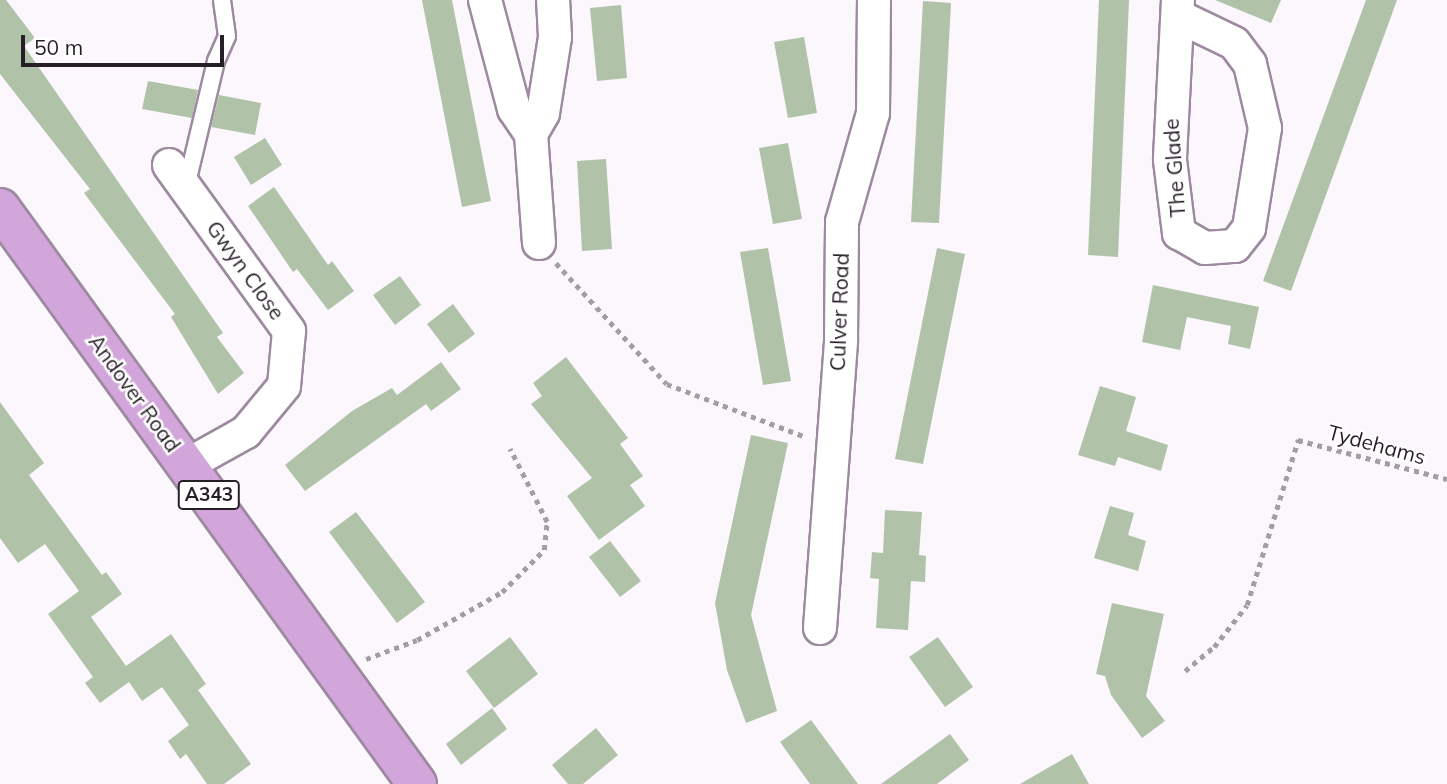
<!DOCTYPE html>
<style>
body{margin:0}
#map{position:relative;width:1447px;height:784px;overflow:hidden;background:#fbf7fc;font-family:Mulish,sans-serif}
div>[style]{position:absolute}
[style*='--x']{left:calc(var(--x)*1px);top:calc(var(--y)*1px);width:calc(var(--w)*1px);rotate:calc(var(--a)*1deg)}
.building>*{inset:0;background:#b0c3a9}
.path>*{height:4.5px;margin-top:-2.25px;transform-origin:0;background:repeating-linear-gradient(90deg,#a39da4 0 5px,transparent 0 10px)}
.roads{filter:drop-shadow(2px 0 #9d89a0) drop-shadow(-2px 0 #9d89a0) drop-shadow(0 2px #9d89a0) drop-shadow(0 -2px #9d89a0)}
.lane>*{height:16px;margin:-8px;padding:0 8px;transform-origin:8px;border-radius:8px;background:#fff}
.street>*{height:32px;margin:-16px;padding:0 16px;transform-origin:16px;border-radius:16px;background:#fff}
.primary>*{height:38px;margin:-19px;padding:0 19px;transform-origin:19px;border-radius:19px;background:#d3a6db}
span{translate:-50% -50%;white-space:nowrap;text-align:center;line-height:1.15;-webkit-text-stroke:5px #fff;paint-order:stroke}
.shield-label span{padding:2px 5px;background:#fff;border:2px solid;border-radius:5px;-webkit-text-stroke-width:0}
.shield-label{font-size:19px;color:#271f28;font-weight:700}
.street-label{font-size:21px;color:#271f28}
.scale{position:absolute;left:21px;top:35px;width:203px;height:32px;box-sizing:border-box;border:4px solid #271f28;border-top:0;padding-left:9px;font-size:21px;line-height:24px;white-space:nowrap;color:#271f28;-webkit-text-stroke:5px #fff;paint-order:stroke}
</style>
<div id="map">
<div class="building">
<div style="clip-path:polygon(0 0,6px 0,35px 38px,24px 46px,223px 333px,217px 337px,244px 373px,218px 394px,171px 317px,175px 314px,84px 193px,90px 189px,0 74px)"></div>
<div style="clip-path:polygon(422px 0,452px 0,491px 201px,462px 207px)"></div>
<div style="clip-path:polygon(1099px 0,1129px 0,1118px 257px,1088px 255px)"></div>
<div style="clip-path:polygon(1215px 0,1281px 0,1271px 23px)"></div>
<div style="clip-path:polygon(1366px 0,1397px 0,1291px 291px,1263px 281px)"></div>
<div style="clip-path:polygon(923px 1px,951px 3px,939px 223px,911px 222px)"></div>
<div style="clip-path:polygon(621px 5px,627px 78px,597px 81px,590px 8px)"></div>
<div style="clip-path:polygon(804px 37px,817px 113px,788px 118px,774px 42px)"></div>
<div style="clip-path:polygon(148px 81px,198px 90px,192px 118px,142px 109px)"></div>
<div style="clip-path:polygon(219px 95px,261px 103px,255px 135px,211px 127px)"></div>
<div style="clip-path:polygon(265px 138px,282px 165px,251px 185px,234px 157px)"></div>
<div style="clip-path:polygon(788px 143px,802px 219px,773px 224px,759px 148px)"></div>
<div style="clip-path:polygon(606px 159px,612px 249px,582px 251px,577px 161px)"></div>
<div style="clip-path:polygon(274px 187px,328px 265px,332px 261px,354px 291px,328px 310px,297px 269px,293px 272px,248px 206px)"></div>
<div style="clip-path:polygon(768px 248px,791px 381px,763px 385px,740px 252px)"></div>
<div style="clip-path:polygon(937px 248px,965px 254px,923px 464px,895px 459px)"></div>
<div style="clip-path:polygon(400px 276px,421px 305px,395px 325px,373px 295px)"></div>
<div style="clip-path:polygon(1153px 285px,1259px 307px,1250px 349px,1228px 344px,1231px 326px,1187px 317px,1180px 350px,1142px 342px)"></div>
<div style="clip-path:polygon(453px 304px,475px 334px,449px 353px,427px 324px)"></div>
<div style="clip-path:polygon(566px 357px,628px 438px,620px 444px,643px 476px,630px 485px,645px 506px,599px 540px,567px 496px,592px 478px,531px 404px,542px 396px,533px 383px)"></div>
<div style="clip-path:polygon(441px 362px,461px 389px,431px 411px,426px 404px,305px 491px,285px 465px,352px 411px,392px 388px,397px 395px)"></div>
<div style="clip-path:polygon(1100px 386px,1136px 397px,1126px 431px,1168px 445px,1161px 471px,1118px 457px,1115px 466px,1078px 455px)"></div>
<div style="clip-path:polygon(0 402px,44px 463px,29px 475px,102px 575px,106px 572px,122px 594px,91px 617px,126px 666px,171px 634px,206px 684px,198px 690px,251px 764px,224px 784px,207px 784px,186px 754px,180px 759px,168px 741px,189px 725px,162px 687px,142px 701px,129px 682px,100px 703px,85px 683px,93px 677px,48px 614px,79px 591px,45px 544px,18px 563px,0 538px)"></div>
<div style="clip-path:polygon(751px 435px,788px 443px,751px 615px,777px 711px,746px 723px,727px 670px,715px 603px)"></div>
<div style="clip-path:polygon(1110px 506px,1134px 513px,1128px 535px,1146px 541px,1138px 571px,1094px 558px)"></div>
<div style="clip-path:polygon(885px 510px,922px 512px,919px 555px,926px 556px,925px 582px,911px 581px,908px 630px,876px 628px,879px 579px,870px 578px,872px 552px,883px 553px)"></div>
<div style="clip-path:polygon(356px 512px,425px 602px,397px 623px,329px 532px)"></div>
<div style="clip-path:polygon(610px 541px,641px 581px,620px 597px,589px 557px)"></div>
<div style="clip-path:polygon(1112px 603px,1164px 614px,1146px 696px,1165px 721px,1142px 738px,1111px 695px,1105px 676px,1096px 674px)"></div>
<div style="clip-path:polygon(510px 637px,538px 674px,494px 708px,466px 671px)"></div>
<div style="clip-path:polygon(938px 637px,973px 687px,945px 707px,909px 657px)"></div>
<div style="clip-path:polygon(492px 708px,507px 729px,461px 765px,446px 744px)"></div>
<div style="clip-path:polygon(811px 720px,858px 784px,810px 784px,780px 742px)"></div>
<div style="clip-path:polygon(596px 728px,618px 755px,583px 784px,568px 784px,552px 765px)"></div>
<div style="clip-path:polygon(950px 734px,969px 760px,937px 784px,881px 784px)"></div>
<div style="clip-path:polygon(1072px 754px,1089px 784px,1020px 784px)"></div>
</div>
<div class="path">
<div style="--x:556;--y:263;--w:164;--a:47.5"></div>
<div style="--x:667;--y:384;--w:149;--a:20.9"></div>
<div style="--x:366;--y:659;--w:54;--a:-20.4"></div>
<div style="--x:417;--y:640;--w:98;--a:-29.5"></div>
<div style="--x:502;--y:592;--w:59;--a:-45"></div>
<div style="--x:544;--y:550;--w:28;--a:-84"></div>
<div style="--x:547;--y:522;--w:82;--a:-116.9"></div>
<div style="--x:1185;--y:671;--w:38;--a:-40"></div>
<div style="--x:1214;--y:647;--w:53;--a:-51.8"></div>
<div style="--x:1247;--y:605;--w:173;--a:-72.8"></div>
<div style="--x:1298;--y:440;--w:154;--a:14.7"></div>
</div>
<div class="roads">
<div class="lane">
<div style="--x:186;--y:187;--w:130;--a:-76.6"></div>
<div style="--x:216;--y:61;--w:27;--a:-66"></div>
<div style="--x:227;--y:36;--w:36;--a:-98"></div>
</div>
<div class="street">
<div style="--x:485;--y:0;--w:113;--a:75.1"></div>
<div style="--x:514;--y:109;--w:30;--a:56"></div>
<div style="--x:1178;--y:0;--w:160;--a:92.9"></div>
<div style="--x:1170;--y:160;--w:74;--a:83"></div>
<div style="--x:1179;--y:233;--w:30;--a:30"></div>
<div style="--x:1205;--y:248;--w:30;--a:-4"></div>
<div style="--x:1235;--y:246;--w:23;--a:-52"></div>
<div style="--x:1249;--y:228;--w:101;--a:-80.9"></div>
<div style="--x:1265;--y:128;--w:66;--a:-103.2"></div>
<div style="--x:1250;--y:64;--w:26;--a:-127"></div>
<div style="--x:1234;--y:43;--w:62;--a:-154.3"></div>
<div style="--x:169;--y:165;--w:205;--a:54.1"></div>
<div style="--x:289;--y:331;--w:55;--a:95.2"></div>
<div style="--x:284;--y:386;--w:60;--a:129.6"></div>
<div style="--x:246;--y:432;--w:68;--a:150.8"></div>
<div style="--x:539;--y:243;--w:109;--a:-94.2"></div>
<div style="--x:531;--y:134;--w:24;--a:-60"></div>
<div style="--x:543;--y:113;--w:77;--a:-81"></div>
<div style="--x:555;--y:37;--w:37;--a:-93"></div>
<div style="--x:820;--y:628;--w:289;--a:-85.8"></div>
<div style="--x:841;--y:340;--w:118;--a:-89.5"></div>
<div style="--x:842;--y:222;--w:113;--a:-74.1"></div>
<div style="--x:873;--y:113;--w:113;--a:-89.5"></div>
</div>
<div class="primary">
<div style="--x:0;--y:208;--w:711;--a:54.1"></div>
</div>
</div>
<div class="shield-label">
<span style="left:209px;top:495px">A343</span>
</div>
<div class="street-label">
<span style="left:1174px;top:168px;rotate:-94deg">The Glade</span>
<span style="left:246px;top:270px;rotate:54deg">Gwyn Close</span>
<span style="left:839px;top:312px;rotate:-88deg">Culver Road</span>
<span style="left:135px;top:393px;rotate:54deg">Andover Road</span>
<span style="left:1377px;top:444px;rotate:15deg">Tydehams</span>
</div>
<div class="scale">50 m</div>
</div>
